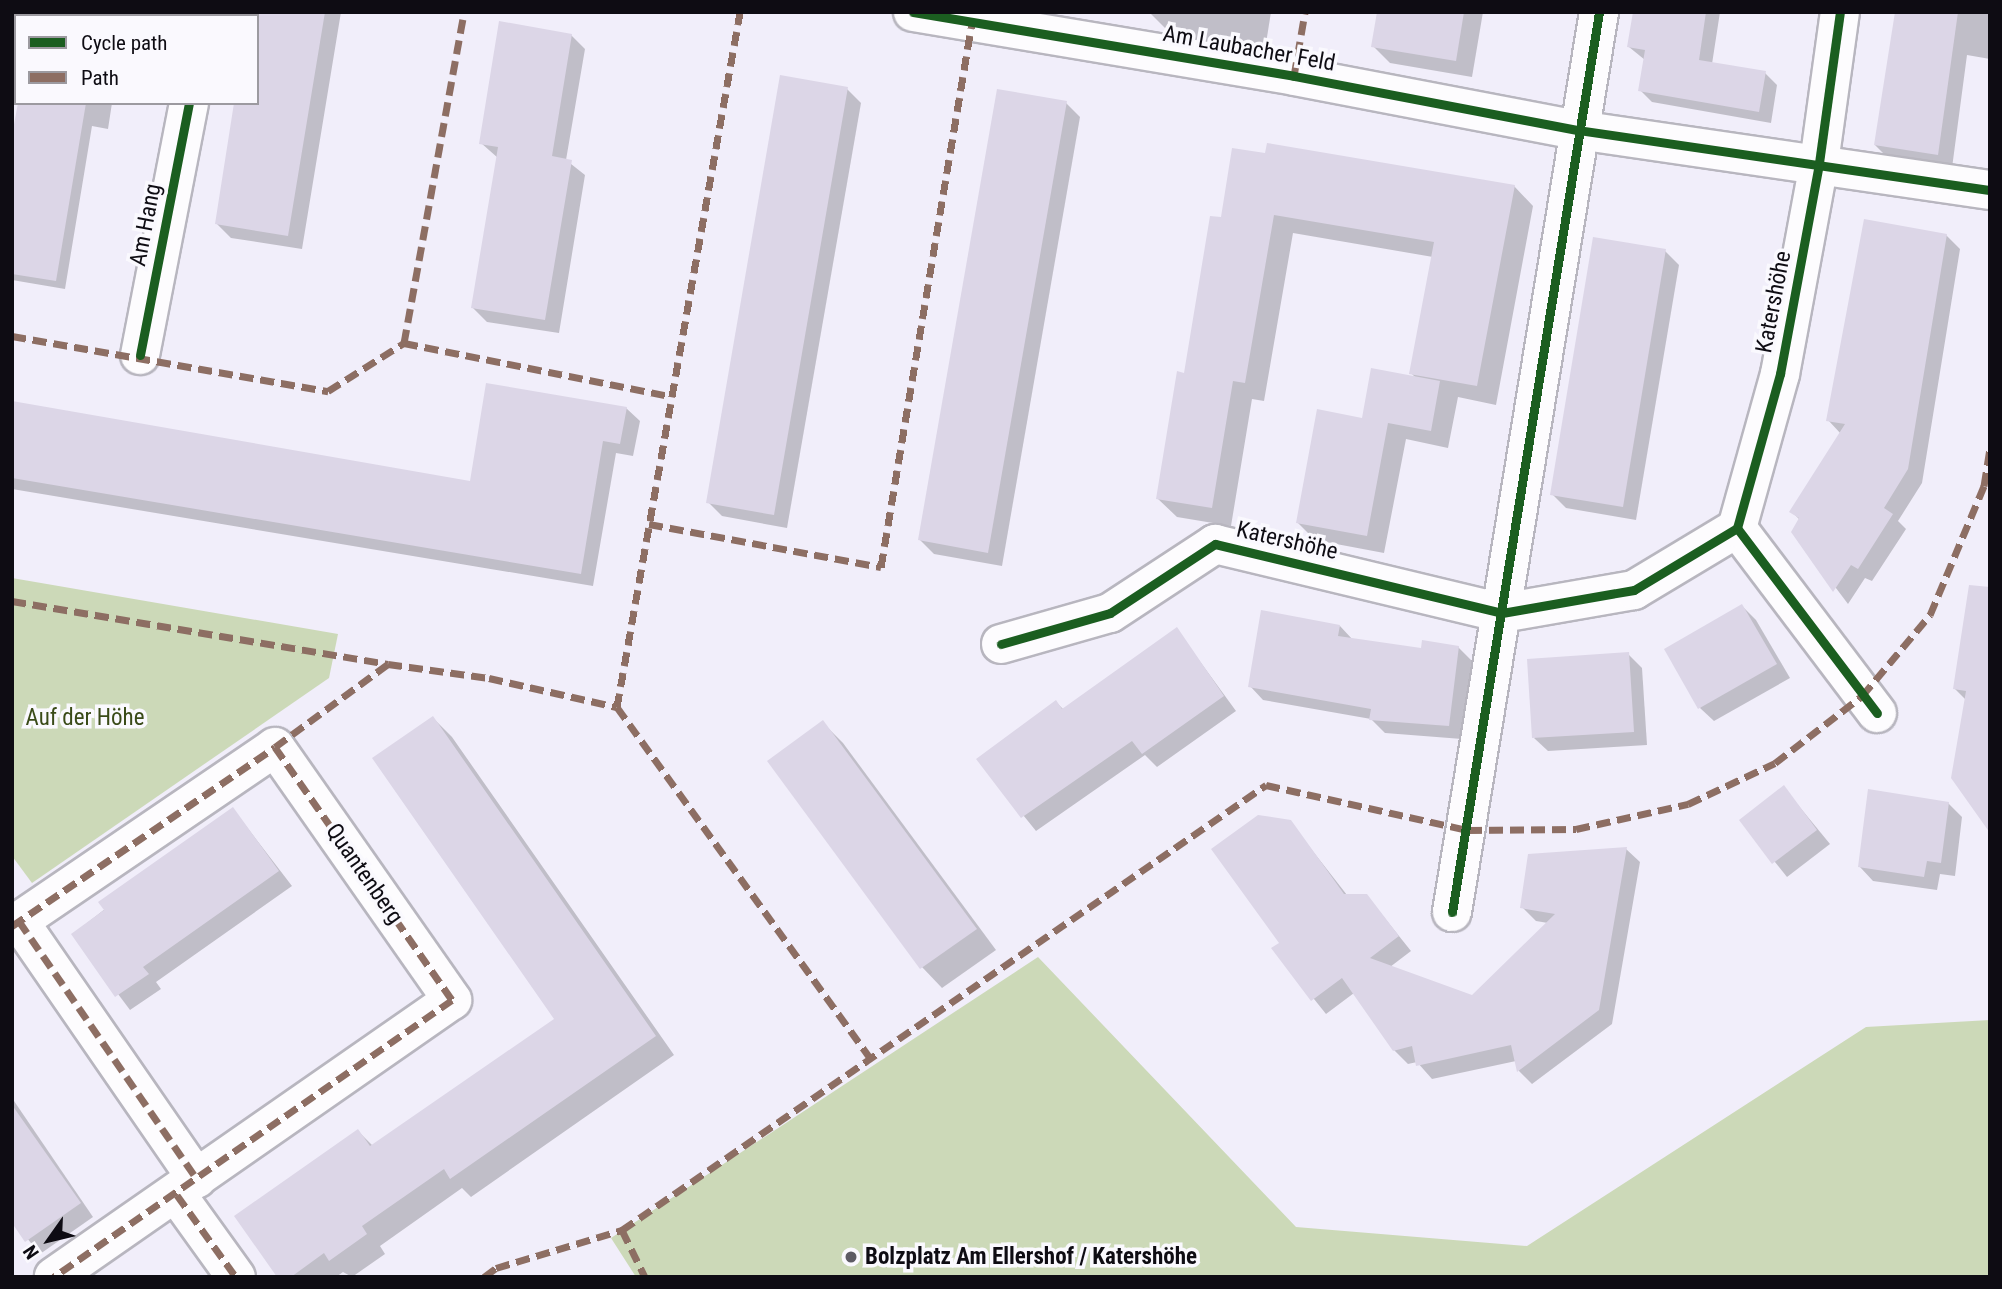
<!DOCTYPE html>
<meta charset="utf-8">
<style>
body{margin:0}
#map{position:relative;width:2002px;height:1289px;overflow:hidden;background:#f1eefa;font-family:"Roboto Condensed",sans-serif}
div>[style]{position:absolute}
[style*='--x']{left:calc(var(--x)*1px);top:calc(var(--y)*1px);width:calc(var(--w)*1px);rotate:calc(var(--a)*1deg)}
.green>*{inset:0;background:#ccd9b8}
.shadow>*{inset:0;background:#0003}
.building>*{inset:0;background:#dcd6e7}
.roads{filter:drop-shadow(2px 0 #b8b6bf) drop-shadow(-2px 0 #b8b6bf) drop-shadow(0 2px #b8b6bf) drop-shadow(0 -2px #b8b6bf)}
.street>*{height:38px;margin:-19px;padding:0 19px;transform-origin:19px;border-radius:19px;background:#fdfcfe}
.quiet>*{height:7px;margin-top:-3.5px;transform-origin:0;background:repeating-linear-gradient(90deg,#8d6e63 0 14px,transparent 0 21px)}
.cycleway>*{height:9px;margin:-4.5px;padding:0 4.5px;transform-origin:4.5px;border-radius:4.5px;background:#1b5e20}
.dots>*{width:19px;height:19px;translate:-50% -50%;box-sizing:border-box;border:4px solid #faf9fe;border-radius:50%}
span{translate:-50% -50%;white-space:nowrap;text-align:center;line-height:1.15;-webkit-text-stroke:7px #faf9fe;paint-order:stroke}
.street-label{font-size:23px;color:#0e0c13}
.park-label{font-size:23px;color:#3a4b18}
.poi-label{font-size:23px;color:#0e0c13;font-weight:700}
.left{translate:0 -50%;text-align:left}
.frame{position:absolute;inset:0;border:14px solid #0e0c13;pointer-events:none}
.legend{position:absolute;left:14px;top:14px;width:245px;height:91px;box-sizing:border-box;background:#faf9fe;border:2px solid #9c9aa0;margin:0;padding:9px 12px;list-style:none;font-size:21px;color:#0e0c13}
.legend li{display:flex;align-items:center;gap:14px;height:35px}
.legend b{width:35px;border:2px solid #9c9aa0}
.north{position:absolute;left:14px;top:1205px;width:70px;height:70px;-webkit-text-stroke:5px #faf9fe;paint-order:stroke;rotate:236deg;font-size:19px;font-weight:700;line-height:28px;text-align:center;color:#0e0c13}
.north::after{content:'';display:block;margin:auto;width:24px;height:32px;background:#0e0c13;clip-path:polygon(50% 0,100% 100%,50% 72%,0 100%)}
</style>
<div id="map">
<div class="green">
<div style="clip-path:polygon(12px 578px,338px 634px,329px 678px,32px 883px,12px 856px)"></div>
<div style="clip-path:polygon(1038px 957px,1296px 1227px,1527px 1246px,1866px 1027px,1990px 1020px,1990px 1277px,636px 1277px,611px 1238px)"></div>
</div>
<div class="shadow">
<div style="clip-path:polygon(34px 12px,127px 12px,34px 16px)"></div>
<div style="clip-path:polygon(252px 12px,341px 12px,302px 249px,231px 238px,217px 224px,257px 103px,257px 16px)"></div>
<div style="clip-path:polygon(1149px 12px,1271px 12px,1264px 56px,1178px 41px)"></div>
<div style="clip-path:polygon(1378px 12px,1483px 12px,1472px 77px,1390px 63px,1373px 46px)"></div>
<div style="clip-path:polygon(1635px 12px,1720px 12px,1712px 64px,1765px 73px,1777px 85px,1771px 123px,1652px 102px,1640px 90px,1645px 60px,1629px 47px)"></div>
<div style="clip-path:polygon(1897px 12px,1990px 12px,1990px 59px,1967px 55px,1952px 168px,1889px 159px,1875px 145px)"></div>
<div style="clip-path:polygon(571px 35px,585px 49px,566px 160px,585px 175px,559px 333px,487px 322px,473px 308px,498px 158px,481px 143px)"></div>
<div style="clip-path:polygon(847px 89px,861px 103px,787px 528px,722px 516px,708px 502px)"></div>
<div style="clip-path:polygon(19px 103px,112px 103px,108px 129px,92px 126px,65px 289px,12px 280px,12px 143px)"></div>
<div style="clip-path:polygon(1066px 103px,1080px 117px,1002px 566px,934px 554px,920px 540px)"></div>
<div style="clip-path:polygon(1514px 186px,1533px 206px,1496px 405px,1458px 397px,1448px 448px,1406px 439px,1384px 553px,1315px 540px,1297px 522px,1363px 420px,1416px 378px,1411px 373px,1433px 257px,1293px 233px,1264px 401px,1252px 399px,1231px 526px,1177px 517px,1157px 498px,1222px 219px)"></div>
<div style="clip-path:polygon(1946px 235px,1960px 249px,1922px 483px,1898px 521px,1906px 529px,1872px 581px,1865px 578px,1848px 604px,1793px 531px,1800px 520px,1792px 512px,1841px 434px,1828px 420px)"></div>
<div style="clip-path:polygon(1665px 251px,1679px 265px,1636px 520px,1566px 508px,1552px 494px)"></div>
<div style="clip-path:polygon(12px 404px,471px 483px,626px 408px,640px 421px,633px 456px,616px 453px,593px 586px,12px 489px)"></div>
<div style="clip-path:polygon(1742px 606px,1756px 620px,1790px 678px,1714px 721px,1700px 708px)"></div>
<div style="clip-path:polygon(1990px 617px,1966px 700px,1954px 688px)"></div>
<div style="clip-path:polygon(1340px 626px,1353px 640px,1423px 650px,1458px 647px,1472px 661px,1462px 739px,1385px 733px,1371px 719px,1263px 700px,1250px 686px)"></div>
<div style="clip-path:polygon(1177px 630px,1236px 711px,1157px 767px,1145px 755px,1036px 831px,978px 759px,1056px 702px,1064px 710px)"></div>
<div style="clip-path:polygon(1628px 654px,1642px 668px,1647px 745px,1548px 751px,1534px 738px)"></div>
<div style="clip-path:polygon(433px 718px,452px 737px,674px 1055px,471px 1197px,462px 1188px,380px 1246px,385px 1254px,352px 1277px,343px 1272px,336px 1277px,279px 1277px,358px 1131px,373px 1146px,556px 1019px)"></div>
<div style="clip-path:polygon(823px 723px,843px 743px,996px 950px,942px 988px,922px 967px)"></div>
<div style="clip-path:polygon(1784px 788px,1830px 844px,1787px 877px,1741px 820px)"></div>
<div style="clip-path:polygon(1948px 803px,1962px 817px,1955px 876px,1940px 874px,1937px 890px,1873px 881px,1860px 867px)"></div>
<div style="clip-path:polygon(233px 809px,292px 886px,156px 982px,161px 989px,130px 1010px,73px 934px)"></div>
<div style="clip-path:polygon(1290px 822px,1347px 895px,1367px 896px,1411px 951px,1390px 967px,1472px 997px,1548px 923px,1536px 921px,1522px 907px,1626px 849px,1640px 862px,1612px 1024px,1532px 1084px,1519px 1071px,1516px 1061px,1432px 1079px,1417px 1062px,1408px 1064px,1394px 1050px,1354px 993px,1326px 1014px,1274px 949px,1281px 943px)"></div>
<div style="clip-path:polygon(12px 1098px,93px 1217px,40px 1254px,12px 1220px)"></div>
</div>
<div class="building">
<div style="clip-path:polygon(257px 12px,325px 12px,288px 236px,215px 224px,234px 103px,257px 103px)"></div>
<div style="clip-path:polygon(1377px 12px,1464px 12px,1456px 61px,1371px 47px)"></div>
<div style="clip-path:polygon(1633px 12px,1706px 12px,1699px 60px,1766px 71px,1759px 112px,1638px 91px,1645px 50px,1627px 47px)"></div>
<div style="clip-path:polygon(1895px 12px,1958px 12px,1938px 155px,1874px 145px)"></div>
<div style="clip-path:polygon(499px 21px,572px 34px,552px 156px,572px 160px,545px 320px,471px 308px,498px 147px,479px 144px)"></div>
<div style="clip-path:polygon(780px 75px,848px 87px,774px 515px,706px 503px)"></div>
<div style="clip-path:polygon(997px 89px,1067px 101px,988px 553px,918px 540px)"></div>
<div style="clip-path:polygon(18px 103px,86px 103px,56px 281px,12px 274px,12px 135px)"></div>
<div style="clip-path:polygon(1267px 143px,1515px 185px,1477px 386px,1409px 374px,1434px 242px,1274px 215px,1245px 383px,1233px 381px,1212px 508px,1156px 499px,1177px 371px,1184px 373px,1210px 216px,1221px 217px,1232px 148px,1265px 153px)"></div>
<div style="clip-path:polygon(1864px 219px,1947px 234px,1908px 469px,1884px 508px,1893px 514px,1858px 569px,1851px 565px,1833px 592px,1791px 532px,1799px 518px,1789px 512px,1845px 424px,1826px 421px)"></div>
<div style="clip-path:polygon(1593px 237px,1666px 249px,1623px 507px,1550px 495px)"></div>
<div style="clip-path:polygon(1371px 368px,1440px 381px,1431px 431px,1388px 423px,1367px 536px,1296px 523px,1317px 409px,1362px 418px)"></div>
<div style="clip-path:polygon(486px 383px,627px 407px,620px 444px,603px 441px,581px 574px,12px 478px,12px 401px,470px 481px)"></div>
<div style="clip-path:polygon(1969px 585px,1990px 587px,1990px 833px,1951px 778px,1966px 691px,1953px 689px)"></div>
<div style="clip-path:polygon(1742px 604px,1777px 664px,1698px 709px,1664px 649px)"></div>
<div style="clip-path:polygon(1261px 610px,1340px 625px,1338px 636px,1421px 648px,1422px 640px,1459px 646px,1449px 726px,1369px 720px,1371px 709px,1248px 687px)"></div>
<div style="clip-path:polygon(1177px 627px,1224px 696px,1142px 754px,1132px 741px,1021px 818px,976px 759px,1056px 700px,1062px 709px)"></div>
<div style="clip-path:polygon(1629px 652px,1634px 732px,1532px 738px,1527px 659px)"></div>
<div style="clip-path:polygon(433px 716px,656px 1036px,450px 1179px,444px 1169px,362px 1226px,367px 1234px,329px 1261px,324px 1253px,291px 1277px,277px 1277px,234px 1216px,358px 1129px,370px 1146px,554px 1019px,372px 758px)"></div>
<div style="clip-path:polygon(823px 720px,977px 929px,920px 969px,767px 761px)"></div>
<div style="clip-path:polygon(1784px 785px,1817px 830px,1772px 864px,1739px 820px)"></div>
<div style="clip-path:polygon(1868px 789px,1949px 802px,1941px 863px,1927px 861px,1924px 877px,1858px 867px)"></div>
<div style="clip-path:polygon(233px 807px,279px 871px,143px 967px,149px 974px,115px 997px,71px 934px,104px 910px,98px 902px)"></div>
<div style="clip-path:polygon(1258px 815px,1291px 820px,1344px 894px,1367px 894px,1399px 936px,1370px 958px,1472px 995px,1555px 914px,1520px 908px,1528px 854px,1627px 847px,1599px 1010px,1517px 1072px,1511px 1045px,1416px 1066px,1412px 1046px,1393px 1051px,1342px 978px,1311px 1001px,1271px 948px,1279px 943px,1211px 849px)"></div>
<div style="clip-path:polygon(12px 1105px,81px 1203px,25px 1242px,12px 1223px)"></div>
</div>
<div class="roads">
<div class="street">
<div style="--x:913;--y:12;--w:386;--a:9.5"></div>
<div style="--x:1294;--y:76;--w:289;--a:10.8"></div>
<div style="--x:1578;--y:130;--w:416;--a:8.3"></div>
<div style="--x:206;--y:16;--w:4;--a:-76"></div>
<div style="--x:140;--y:355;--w:257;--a:-79"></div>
<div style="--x:1737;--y:528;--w:232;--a:52.9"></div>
<div style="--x:1001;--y:644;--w:113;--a:-15.9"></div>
<div style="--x:1110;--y:613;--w:126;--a:-33.3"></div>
<div style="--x:1215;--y:544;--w:295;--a:13.5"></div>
<div style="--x:1502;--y:613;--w:134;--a:-9.9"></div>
<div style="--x:1634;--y:590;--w:120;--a:-31"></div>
<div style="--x:1737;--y:528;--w:160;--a:-74.4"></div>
<div style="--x:1780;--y:374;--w:215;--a:-79.5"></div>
<div style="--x:1819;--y:163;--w:152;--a:-82.1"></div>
<div style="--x:1452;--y:912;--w:912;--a:-80.72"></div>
<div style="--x:19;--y:921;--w:313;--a:55.4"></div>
<div style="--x:12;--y:926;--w:318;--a:-34.2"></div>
<div style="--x:275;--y:747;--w:309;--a:55"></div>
<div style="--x:452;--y:1000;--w:485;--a:145.2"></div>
<div style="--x:177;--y:1195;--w:101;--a:54.3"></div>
</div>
</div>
<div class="quiet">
<div style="--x:206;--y:16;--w:4;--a:-76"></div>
<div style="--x:1294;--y:76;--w:65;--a:-80.2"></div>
<div style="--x:12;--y:336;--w:321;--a:9.9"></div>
<div style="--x:328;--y:391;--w:90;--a:-32.3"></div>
<div style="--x:404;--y:343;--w:270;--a:11.3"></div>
<div style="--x:404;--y:343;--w:336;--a:-79.7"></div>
<div style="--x:649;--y:524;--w:236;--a:10.5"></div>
<div style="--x:881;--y:567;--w:553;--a:-80.52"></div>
<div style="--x:12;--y:601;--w:381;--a:9.5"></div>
<div style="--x:617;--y:707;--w:706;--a:-79.96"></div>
<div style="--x:275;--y:747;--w:140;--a:-36.3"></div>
<div style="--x:388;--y:664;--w:102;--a:7.9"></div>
<div style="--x:489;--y:678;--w:131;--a:12.8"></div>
<div style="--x:617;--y:707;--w:431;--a:54.2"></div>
<div style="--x:19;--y:921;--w:313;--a:55.4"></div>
<div style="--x:12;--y:926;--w:318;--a:-34.2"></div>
<div style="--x:275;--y:747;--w:309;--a:55"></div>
<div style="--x:452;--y:1000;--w:485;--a:145.2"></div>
<div style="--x:177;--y:1195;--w:101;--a:54.3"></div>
<div style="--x:622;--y:1230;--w:52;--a:63.9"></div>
<div style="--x:484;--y:1277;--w:15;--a:-37"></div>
<div style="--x:496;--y:1268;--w:132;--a:-16.8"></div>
<div style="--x:622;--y:1230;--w:783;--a:-34.64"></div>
<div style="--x:1266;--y:785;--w:207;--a:12.6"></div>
<div style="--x:1468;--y:830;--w:108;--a:-0.5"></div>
<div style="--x:1576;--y:829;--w:115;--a:-12.6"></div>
<div style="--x:1688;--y:804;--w:96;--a:-25.2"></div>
<div style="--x:1775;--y:763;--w:110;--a:-37.6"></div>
<div style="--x:1862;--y:696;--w:106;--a:-50"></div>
<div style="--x:1930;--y:615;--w:140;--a:-67.3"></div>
<div style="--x:1984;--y:486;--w:38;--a:-81"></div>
</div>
<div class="cycleway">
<div style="--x:913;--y:12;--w:386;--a:9.5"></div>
<div style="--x:1294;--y:76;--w:289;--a:10.8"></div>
<div style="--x:1578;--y:130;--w:416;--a:8.3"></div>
<div style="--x:140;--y:355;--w:257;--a:-79"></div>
<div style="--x:1737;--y:528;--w:232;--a:52.9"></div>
<div style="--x:1001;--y:644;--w:113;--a:-15.9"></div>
<div style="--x:1110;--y:613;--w:126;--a:-33.3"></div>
<div style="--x:1215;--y:544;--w:295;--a:13.5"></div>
<div style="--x:1502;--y:613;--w:134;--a:-9.9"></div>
<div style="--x:1634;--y:590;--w:120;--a:-31"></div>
<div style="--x:1737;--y:528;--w:160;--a:-74.4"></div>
<div style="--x:1780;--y:374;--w:215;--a:-79.5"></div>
<div style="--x:1819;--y:163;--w:152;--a:-82.1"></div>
<div style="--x:1452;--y:912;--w:912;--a:-80.72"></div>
</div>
<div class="dots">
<div style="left:851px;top:1257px;background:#5d5b64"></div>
</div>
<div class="street-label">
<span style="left:1249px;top:49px;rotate:10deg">Am Laubacher Feld</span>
<span style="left:146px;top:225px;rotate:-79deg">Am Hang</span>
<span style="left:1774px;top:302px;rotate:-79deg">Katershöhe</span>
<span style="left:1287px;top:541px;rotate:13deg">Katershöhe</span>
<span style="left:364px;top:874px;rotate:55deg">Quantenberg</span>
</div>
<div class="park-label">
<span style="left:85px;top:718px">Auf der Höhe</span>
</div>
<div class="poi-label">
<span class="left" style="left:865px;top:1257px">Bolzplatz Am Ellershof / Katershöhe</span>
</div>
<div class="frame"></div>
<ul class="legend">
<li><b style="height:9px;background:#1b5e20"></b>Cycle path</li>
<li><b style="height:9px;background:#8d6e63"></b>Path</li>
</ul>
<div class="north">N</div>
</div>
